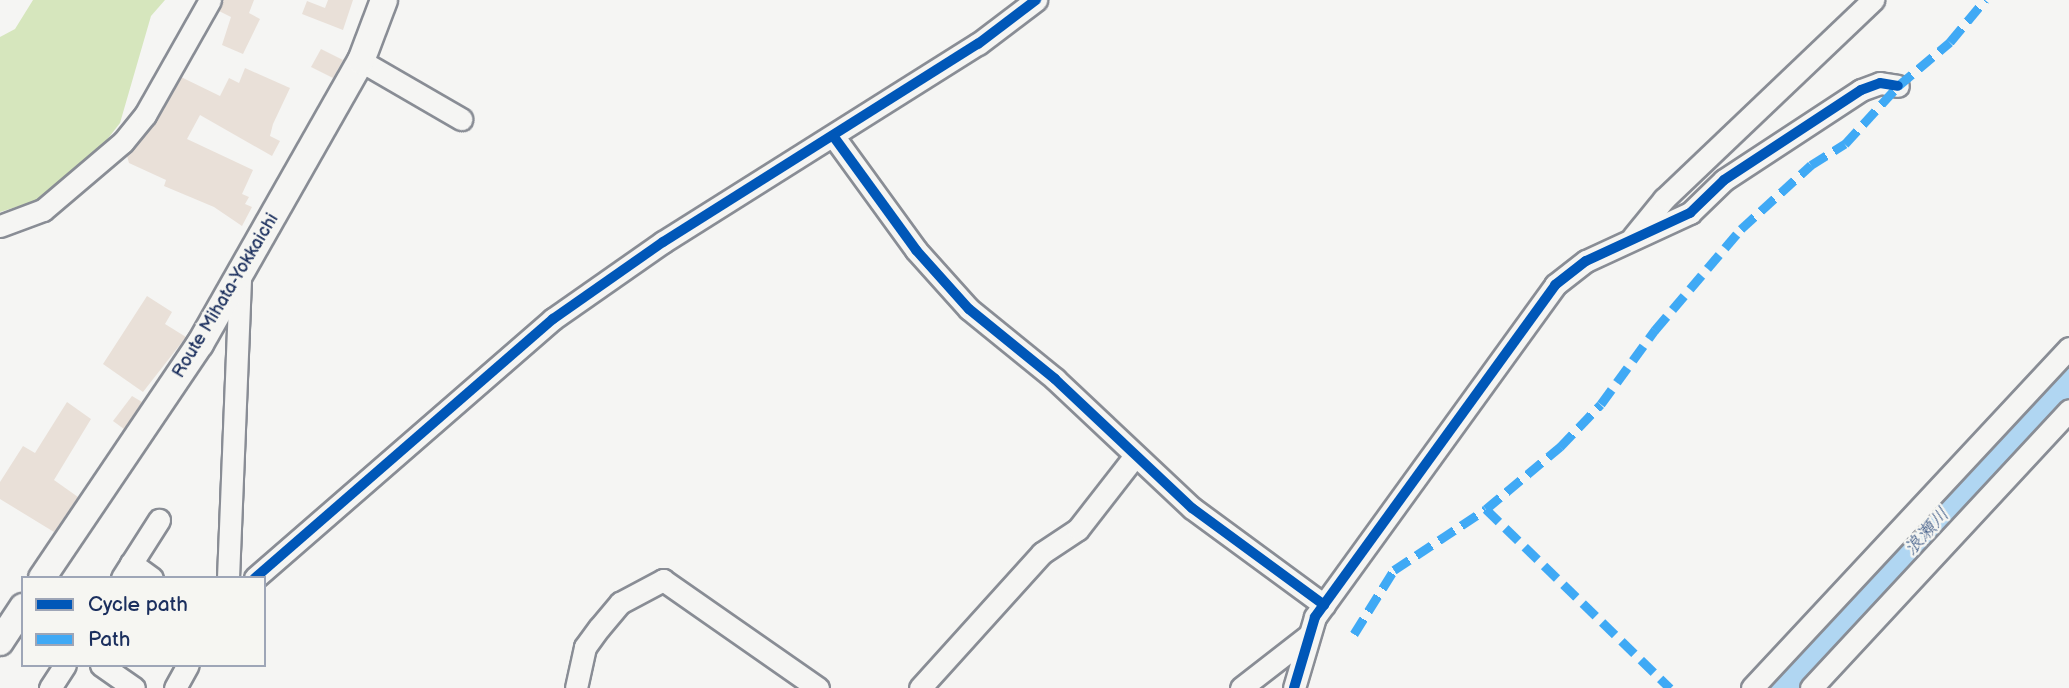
<!DOCTYPE html>
<html>
<head>
<meta charset="utf-8">
<style>
	body { margin:0 }
	#map { position:relative; width:2069px; height:688px; overflow:hidden; background:#f5f5f3; font-family:"Balsamiq Sans","Klee One",sans-serif }
	div>[style] { position:absolute }
	.green>* { inset:0; background:#d6e6bd }
	.river>* { height:32px; margin:-16px; padding:0 16px; transform-origin:16px; border-radius:16px; background:#b0d6f2 }
	.building>* { inset:0; background:#e9e0d8 }
	.roads { filter:drop-shadow(2px 0 #898d95) drop-shadow(-2px 0 #898d95) drop-shadow(0 2px #898d95) drop-shadow(0 -2px #898d95) }
	.minor>* { height:21px; margin:-10.5px; padding:0 10.5px; transform-origin:10.5px; border-radius:10.5px; background:#f5f5f3 }
	.major>* { height:26px; margin:-13px; padding:0 13px; transform-origin:13px; border-radius:13px; background:#f5f5f3 }
	.quiet>* { height:9px; margin-top:-4.5px; transform-origin:0; background:repeating-linear-gradient(90deg,#3fa9f5 0 18px,transparent 0 27px) }
	.cycleway>* { height:10px; margin:-5px; padding:0 5px; transform-origin:5px; border-radius:5px; background:#0057b8 }
	span { translate:-50% -50%; white-space:nowrap; text-align:center; line-height:1.15; -webkit-text-stroke:5px #f6f6f2; paint-order:stroke }
	.street-label { font-size:18px; color:#1b2f5e }
	.water-label { font-size:19px; color:#395683; font-style:italic }
	.legend { position:absolute; left:21px; top:576px; width:245px; height:91px; box-sizing:border-box; background:#f6f6f2; border:2px solid #9ea6b7; margin:0; padding:9px 12px; list-style:none; font-size:21px; color:#1b2f5e }
	.legend li { display:flex; align-items:center; gap:14px; height:35px }
	.legend b { width:35px; border:2px solid #9ea6b7 }
</style>
</head>
<body>
<div id="map">
	<div class="green">
		<i style="clip-path:polygon(33px 0,165px 0,151px 16px,120px 123px,67px 191px,0 212px,0 37px,15px 29px)"></i>
	</div>
	<div class="river">
		<i style="left:1785px;top:688px;width:421px;rotate:-47.6deg"></i>
	</div>
	<div class="building">
		<i style="clip-path:polygon(223px 0,254px 0,249px 13px,260px 19px,243px 54px,222px 45px,231px 17px,219px 11px)"></i>
		<i style="clip-path:polygon(328px 0,353px 0,343px 30px,302px 14px,307px 1px,325px 8px)"></i>
		<i style="clip-path:polygon(321px 49px,343px 60px,333px 78px,311px 67px)"></i>
		<i style="clip-path:polygon(245px 68px,290px 88px,273px 124px,270px 136px,280px 141px,272px 156px,200px 115px,187px 139px,253px 170px,242px 194px,249px 197px,245px 204px,252px 207px,242px 226px,214px 207px,164px 186px,166px 180px,129px 163px,127px 156px,155px 123px,181px 77px,220px 96px,229px 78px,239px 83px)"></i>
		<i style="clip-path:polygon(147px 296px,172px 312px,165px 324px,186px 337px,143px 392px,103px 364px)"></i>
		<i style="clip-path:polygon(132px 396px,142px 402px,124px 429px,113px 421px)"></i>
		<i style="clip-path:polygon(67px 402px,91px 419px,54px 480px,78px 497px,54px 532px,0 499px,0 482px,23px 446px,35px 453px)"></i>
	</div>
	<div class="roads">
		<div class="minor">
			<i style="left:361px;top:61px;width:116px;rotate:30.1deg"></i>
			<i style="left:834px;top:137px;width:140px;rotate:54deg"></i>
			<i style="left:916px;top:250px;width:79px;rotate:48.1deg"></i>
			<i style="left:969px;top:309px;width:111px;rotate:39.1deg"></i>
			<i style="left:1055px;top:379px;width:188px;rotate:43.3deg"></i>
			<i style="left:1192px;top:508px;width:164px;rotate:36.3deg"></i>
			<i style="left:0;top:226px;width:46px;rotate:-20.4deg"></i>
			<i style="left:43px;top:210px;width:105px;rotate:-40.4deg"></i>
			<i style="left:123px;top:142px;width:35px;rotate:-51deg"></i>
			<i style="left:145px;top:115px;width:132px;rotate:-60.5deg"></i>
			<i style="left:1633px;top:237px;width:49px;rotate:-50.8deg"></i>
			<i style="left:1664px;top:199px;width:289px;rotate:-43.6deg"></i>
			<i style="left:131px;top:563px;width:26px;rotate:36deg"></i>
			<i style="left:122px;top:578px;width:69px;rotate:-57.5deg"></i>
			<i style="left:228px;top:578px;width:303px;rotate:-87.7deg"></i>
			<i style="left:255px;top:578px;width:395px;rotate:-41deg"></i>
			<i style="left:553px;top:319px;width:134px;rotate:-35deg"></i>
			<i style="left:663px;top:242px;width:372px;rotate:-32.2deg"></i>
			<i style="left:978px;top:44px;width:73px;rotate:-37.2deg"></i>
			<i style="left:101px;top:665px;width:40px;rotate:34.9deg"></i>
			<i style="left:50px;top:688px;width:27px;rotate:-57deg"></i>
			<i style="left:175px;top:688px;width:26px;rotate:-61deg"></i>
			<i style="left:576px;top:688px;width:42px;rotate:-77.6deg"></i>
			<i style="left:585px;top:647px;width:24px;rotate:-54deg"></i>
			<i style="left:599px;top:628px;width:33px;rotate:-50deg"></i>
			<i style="left:620px;top:603px;width:49px;rotate:-28.1deg"></i>
			<i style="left:663px;top:580px;width:189px;rotate:34.9deg"></i>
			<i style="left:920px;top:688px;width:182px;rotate:-47.9deg"></i>
			<i style="left:1042px;top:553px;width:43px;rotate:-33.7deg"></i>
			<i style="left:1078px;top:529px;width:91px;rotate:-52.1deg"></i>
			<i style="left:1241px;top:688px;width:85px;rotate:-37.8deg"></i>
			<i style="left:1294px;top:688px;width:74px;rotate:-73.5deg"></i>
			<i style="left:1315px;top:617px;width:410px;rotate:-54.1deg"></i>
			<i style="left:1555px;top:285px;width:39px;rotate:-38deg"></i>
			<i style="left:1586px;top:261px;width:115px;rotate:-24.8deg"></i>
			<i style="left:1690px;top:213px;width:47px;rotate:-44.1deg"></i>
			<i style="left:1724px;top:180px;width:164px;rotate:-33.3deg"></i>
			<i style="left:1861px;top:90px;width:20px;rotate:-20deg"></i>
			<i style="left:1880px;top:83px;width:18px;rotate:9deg"></i>
			<i style="left:1752px;top:688px;width:465px;rotate:-47deg"></i>
			<i style="left:1811px;top:688px;width:379px;rotate:-47.1deg"></i>
		</div>
		<div class="major">
			<i style="left:42px;top:578px;width:282px;rotate:-56deg"></i>
			<i style="left:200px;top:344px;width:326px;rotate:-60.4deg"></i>
			<i style="left:361px;top:61px;width:65px;rotate:-69.3deg"></i>
			<i style="left:0;top:642px;width:42px;rotate:-56.7deg"></i>
		</div>
	</div>
	<div class="quiet">
		<i style="left:1486px;top:509px;width:257px;rotate:44.2deg"></i>
		<i style="left:1354px;top:634px;width:75px;rotate:-58deg"></i>
		<i style="left:1394px;top:570px;width:110px;rotate:-33.5deg"></i>
		<i style="left:1486px;top:509px;width:97px;rotate:-40deg"></i>
		<i style="left:1560px;top:447px;width:59px;rotate:-46.4deg"></i>
		<i style="left:1601px;top:404px;width:92px;rotate:-53.9deg"></i>
		<i style="left:1655px;top:330px;width:133px;rotate:-49.6deg"></i>
		<i style="left:1741px;top:229px;width:95px;rotate:-42.4deg"></i>
		<i style="left:1811px;top:165px;width:40px;rotate:-32deg"></i>
		<i style="left:1845px;top:144px;width:79px;rotate:-47.6deg"></i>
		<i style="left:1898px;top:86px;width:68px;rotate:-40.2deg"></i>
		<i style="left:1950px;top:42px;width:55px;rotate:-50.2deg"></i>
	</div>
	<div class="cycleway">
		<i style="left:834px;top:137px;width:140px;rotate:54deg"></i>
		<i style="left:916px;top:250px;width:79px;rotate:48.1deg"></i>
		<i style="left:969px;top:309px;width:111px;rotate:39.1deg"></i>
		<i style="left:1055px;top:379px;width:188px;rotate:43.3deg"></i>
		<i style="left:1192px;top:508px;width:164px;rotate:36.3deg"></i>
		<i style="left:255px;top:578px;width:395px;rotate:-41deg"></i>
		<i style="left:553px;top:319px;width:134px;rotate:-35deg"></i>
		<i style="left:663px;top:242px;width:372px;rotate:-32.2deg"></i>
		<i style="left:978px;top:44px;width:73px;rotate:-37.2deg"></i>
		<i style="left:1294px;top:688px;width:74px;rotate:-73.5deg"></i>
		<i style="left:1315px;top:617px;width:410px;rotate:-54.1deg"></i>
		<i style="left:1555px;top:285px;width:39px;rotate:-38deg"></i>
		<i style="left:1586px;top:261px;width:115px;rotate:-24.8deg"></i>
		<i style="left:1690px;top:213px;width:47px;rotate:-44.1deg"></i>
		<i style="left:1724px;top:180px;width:164px;rotate:-33.3deg"></i>
		<i style="left:1861px;top:90px;width:20px;rotate:-20deg"></i>
		<i style="left:1880px;top:83px;width:18px;rotate:9deg"></i>
	</div>
	<div class="street-label">
		<span style="left:226px;top:296px;rotate:-59deg">Route Mihata-Yokkaichi</span>
	</div>
	<div class="water-label">
		<span style="left:1927px;top:532px;rotate:-48deg">浪瀬川</span>
	</div>
	<ul class="legend">
	<li><b style="height:9px;background:#0057b8"></b>Cycle path</li>
	<li><b style="height:9px;background:#3fa9f5"></b>Path</li>
	</ul>
</div>
</body>
</html>
